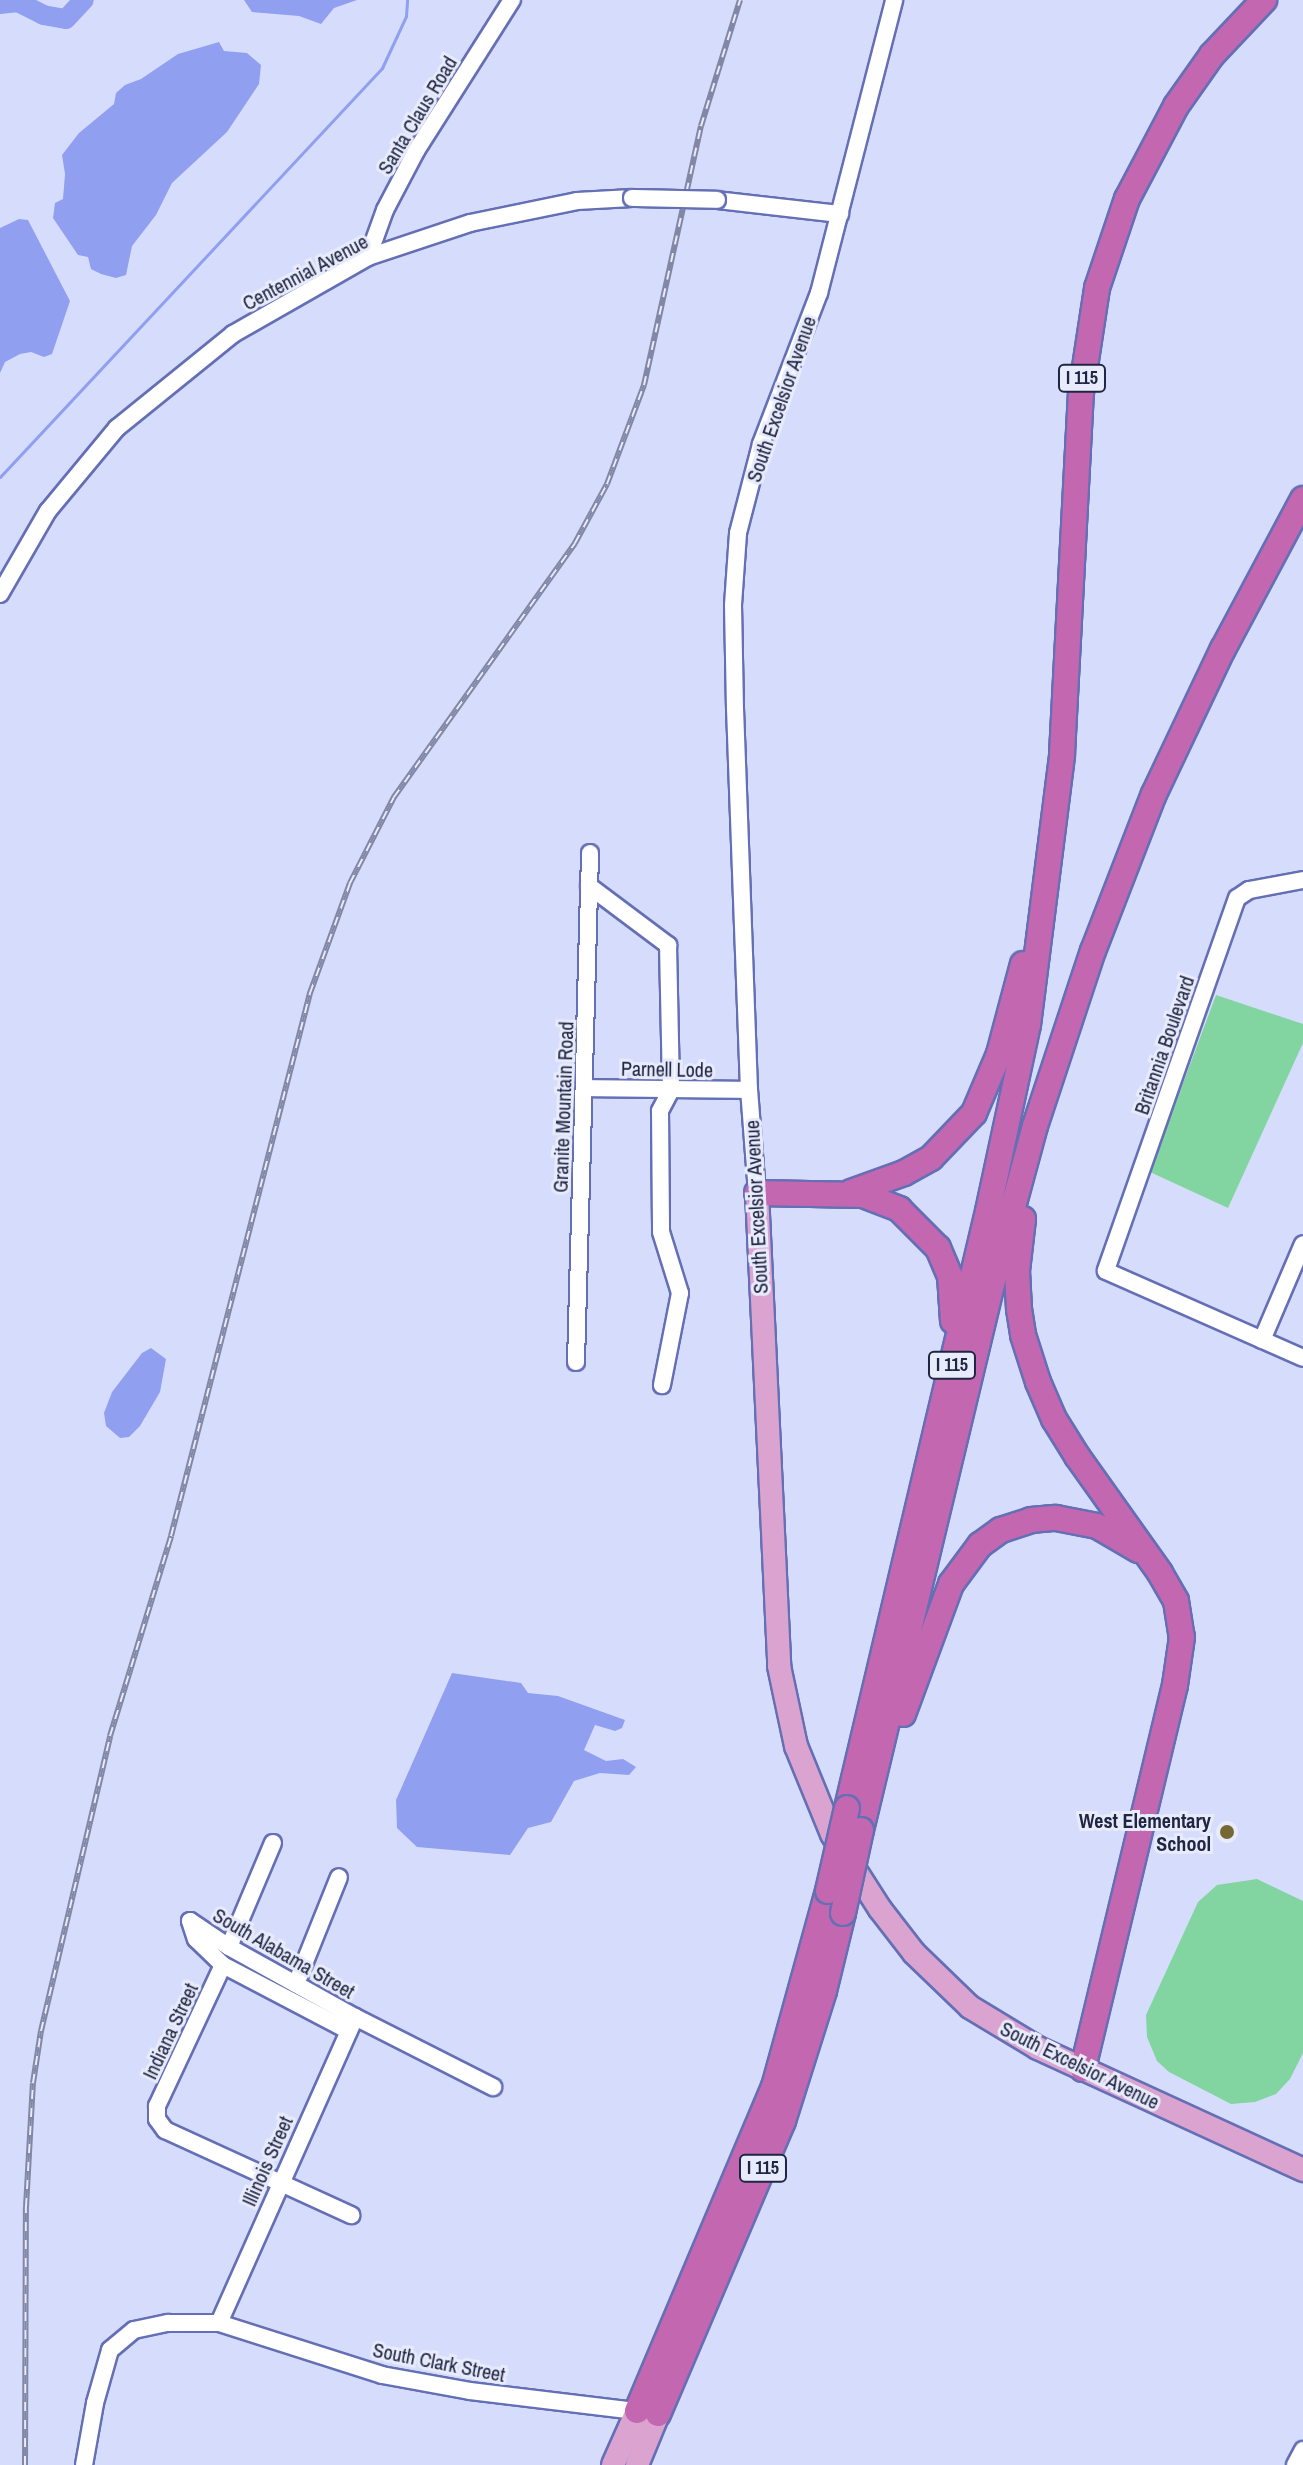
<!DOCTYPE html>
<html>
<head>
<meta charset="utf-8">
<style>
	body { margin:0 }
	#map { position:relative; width:1303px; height:2465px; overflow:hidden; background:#d6ddfc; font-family:"Archivo Narrow",sans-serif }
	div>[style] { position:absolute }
	.green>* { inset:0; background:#82d5a1 }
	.water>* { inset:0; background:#909fef }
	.stream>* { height:3px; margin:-1.5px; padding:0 1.5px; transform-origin:1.5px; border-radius:1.5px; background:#909fef }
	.river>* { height:20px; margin:-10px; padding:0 10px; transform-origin:10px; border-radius:10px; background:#909fef }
	.roads { filter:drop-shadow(2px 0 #646fb5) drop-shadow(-2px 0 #646fb5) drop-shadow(0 2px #646fb5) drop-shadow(0 -2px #646fb5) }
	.minor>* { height:16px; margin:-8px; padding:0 8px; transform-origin:8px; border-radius:8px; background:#fff }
	.major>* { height:22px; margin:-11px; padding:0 11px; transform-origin:11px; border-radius:11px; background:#dba4d0 }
	.highway>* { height:24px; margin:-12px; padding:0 12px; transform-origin:12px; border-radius:12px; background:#c368b0 }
	.rail>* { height:6px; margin-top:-3px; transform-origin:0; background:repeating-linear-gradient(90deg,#e8ebfb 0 9px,#8187a5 0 18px); box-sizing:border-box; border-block:2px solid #8187a5 }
	.bridges { filter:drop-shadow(2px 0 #646fb5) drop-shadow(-2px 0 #646fb5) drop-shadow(0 2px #646fb5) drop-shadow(0 -2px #646fb5) }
	.minor-bridge>* { height:16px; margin:-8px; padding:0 8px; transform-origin:8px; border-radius:8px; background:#fff }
	.highway-bridge>* { height:24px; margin:-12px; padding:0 12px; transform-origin:12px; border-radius:12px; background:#c368b0 }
	.dots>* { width:22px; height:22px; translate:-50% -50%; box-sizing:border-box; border:4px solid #e8ebfb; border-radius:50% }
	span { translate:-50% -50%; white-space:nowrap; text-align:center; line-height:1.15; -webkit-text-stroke:6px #e8ebfb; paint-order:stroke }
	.shield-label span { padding:2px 6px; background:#e8ebfb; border:2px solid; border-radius:6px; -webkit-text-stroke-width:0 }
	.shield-label { font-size:18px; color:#202542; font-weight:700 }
	.street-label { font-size:20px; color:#202542 }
	.poi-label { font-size:20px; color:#202542; font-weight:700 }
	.right { translate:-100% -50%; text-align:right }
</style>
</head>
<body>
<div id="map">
	<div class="green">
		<i style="clip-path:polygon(1216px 995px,1303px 1024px,1303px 1043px,1228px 1208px,1150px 1172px)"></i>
		<i style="clip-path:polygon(1257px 1879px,1303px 1901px,1303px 2053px,1290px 2079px,1276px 2094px,1255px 2102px,1231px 2104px,1169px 2072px,1157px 2061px,1147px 2037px,1146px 2015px,1198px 1902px,1217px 1885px)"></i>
	</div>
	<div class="water">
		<i style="clip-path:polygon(244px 0,357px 0,334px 8px,321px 24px,299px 16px,252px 12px)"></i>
		<i style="clip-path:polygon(219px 42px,224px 51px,247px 53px,261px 65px,259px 84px,227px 132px,172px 183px,156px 215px,132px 246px,126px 275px,116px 278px,101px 274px,91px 269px,88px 257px,78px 255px,53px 218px,55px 203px,63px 199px,65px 174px,62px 155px,79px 133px,114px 104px,116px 93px,125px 85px,141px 79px,178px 54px)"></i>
		<i style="clip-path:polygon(19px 219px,28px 220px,70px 301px,52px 354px,44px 357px,31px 352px,20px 354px,5px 362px,0 373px,0 228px)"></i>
		<i style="clip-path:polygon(151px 1348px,166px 1359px,160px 1392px,140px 1426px,129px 1437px,120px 1438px,106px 1426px,104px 1413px,112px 1392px,142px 1353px)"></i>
		<i style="clip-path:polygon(452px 1673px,521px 1683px,528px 1693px,558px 1696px,625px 1720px,622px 1728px,615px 1731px,595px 1725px,584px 1750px,606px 1761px,623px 1759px,636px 1767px,629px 1775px,600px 1773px,574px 1781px,551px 1822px,528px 1828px,510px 1855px,417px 1847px,397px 1828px,396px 1800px)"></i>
	</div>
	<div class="stream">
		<i style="left:0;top:477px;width:560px;rotate:-46.95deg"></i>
		<i style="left:382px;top:68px;width:57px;rotate:-65.2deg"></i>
		<i style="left:406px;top:16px;width:16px;rotate:-86deg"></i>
	</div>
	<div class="river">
		<i style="left:0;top:4px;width:18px;rotate:-6deg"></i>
		<i style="left:18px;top:2px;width:28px;rotate:27deg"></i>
		<i style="left:43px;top:15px;width:23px;rotate:10deg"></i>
		<i style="left:66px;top:19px;width:26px;rotate:-47deg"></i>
	</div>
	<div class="roads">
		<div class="minor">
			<i style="left:717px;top:200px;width:124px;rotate:6.5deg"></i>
			<i style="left:368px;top:257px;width:50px;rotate:-70.1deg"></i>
			<i style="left:385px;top:210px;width:67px;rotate:-62.3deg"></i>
			<i style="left:416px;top:151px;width:179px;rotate:-57.6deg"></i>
			<i style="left:0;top:594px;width:96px;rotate:-60deg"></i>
			<i style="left:48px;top:511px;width:108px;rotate:-50.3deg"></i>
			<i style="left:117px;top:428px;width:149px;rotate:-39deg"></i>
			<i style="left:233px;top:334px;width:155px;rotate:-29.7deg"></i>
			<i style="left:368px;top:257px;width:108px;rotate:-18.4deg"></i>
			<i style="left:470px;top:223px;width:109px;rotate:-11.6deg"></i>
			<i style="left:577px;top:201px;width:55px;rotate:-3.1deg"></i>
			<i style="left:1303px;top:880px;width:55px;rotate:169.5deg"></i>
			<i style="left:1249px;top:890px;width:14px;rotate:146deg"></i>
			<i style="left:1237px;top:898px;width:395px;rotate:109.4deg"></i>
			<i style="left:1106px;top:1271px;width:215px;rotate:23.8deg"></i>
			<i style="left:589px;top:886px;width:99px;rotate:36.8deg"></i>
			<i style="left:668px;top:945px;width:145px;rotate:88.8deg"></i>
			<i style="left:671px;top:1090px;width:24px;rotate:118deg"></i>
			<i style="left:660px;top:1111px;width:121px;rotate:89.5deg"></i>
			<i style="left:661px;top:1232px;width:64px;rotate:72.7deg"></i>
			<i style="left:680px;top:1293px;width:94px;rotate:101.1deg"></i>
			<i style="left:584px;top:1088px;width:165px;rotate:0.7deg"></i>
			<i style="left:757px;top:1193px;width:103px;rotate:-94.4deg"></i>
			<i style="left:749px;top:1090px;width:381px;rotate:-92.1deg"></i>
			<i style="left:735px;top:709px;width:104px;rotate:-91.1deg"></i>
			<i style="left:733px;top:605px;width:72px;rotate:-86deg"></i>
			<i style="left:738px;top:533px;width:92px;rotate:-75.5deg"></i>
			<i style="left:761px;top:444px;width:162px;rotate:-69deg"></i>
			<i style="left:819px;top:293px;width:302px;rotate:-75.6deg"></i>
			<i style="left:1262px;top:1340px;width:104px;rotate:-66.9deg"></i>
			<i style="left:576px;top:1362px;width:509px;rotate:-88.42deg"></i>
			<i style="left:190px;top:1921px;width:47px;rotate:33.7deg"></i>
			<i style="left:229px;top:1947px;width:144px;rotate:29.1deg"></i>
			<i style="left:355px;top:2017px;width:155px;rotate:26.9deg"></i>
			<i style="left:190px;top:1921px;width:19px;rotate:72deg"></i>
			<i style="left:196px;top:1939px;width:37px;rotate:44deg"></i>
			<i style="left:223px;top:1965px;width:142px;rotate:27.6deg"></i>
			<i style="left:229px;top:1947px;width:113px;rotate:-67.1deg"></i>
			<i style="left:223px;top:1965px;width:156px;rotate:115.1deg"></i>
			<i style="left:157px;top:2106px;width:13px;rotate:90deg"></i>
			<i style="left:157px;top:2119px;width:14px;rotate:54deg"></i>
			<i style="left:165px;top:2130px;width:205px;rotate:24.6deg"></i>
			<i style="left:296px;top:1984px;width:115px;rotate:-68.1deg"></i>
			<i style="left:219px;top:2323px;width:335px;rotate:-66deg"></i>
			<i style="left:84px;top:2465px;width:63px;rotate:-79.9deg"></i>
			<i style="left:95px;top:2403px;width:55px;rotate:-74.2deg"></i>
			<i style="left:110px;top:2350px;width:31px;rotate:-40deg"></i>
			<i style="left:134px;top:2330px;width:35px;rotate:-12deg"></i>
			<i style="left:168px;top:2323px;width:51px"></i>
			<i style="left:219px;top:2323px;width:171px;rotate:17.7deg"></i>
			<i style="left:382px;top:2375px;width:89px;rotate:10.3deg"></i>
			<i style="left:470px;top:2391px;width:175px;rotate:6.9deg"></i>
			<i style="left:1295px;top:2465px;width:17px;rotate:-62deg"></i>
		</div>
		<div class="major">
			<i style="left:757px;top:1193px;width:474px;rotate:87.3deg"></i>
			<i style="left:779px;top:1666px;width:82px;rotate:78deg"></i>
			<i style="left:796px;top:1746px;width:95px;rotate:67.8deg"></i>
			<i style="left:832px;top:1834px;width:89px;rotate:57.4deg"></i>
			<i style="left:880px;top:1909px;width:56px;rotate:52.3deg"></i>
			<i style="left:914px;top:1953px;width:78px;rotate:44deg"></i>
			<i style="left:970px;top:2007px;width:79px;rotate:31.1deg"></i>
			<i style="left:1038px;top:2048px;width:292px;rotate:24.7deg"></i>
			<i style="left:613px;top:2465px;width:59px;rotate:-66deg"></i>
			<i style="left:637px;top:2465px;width:55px;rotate:-67.6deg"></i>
		</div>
		<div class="highway">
			<i style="left:851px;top:1192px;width:56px;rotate:-19.7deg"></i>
			<i style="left:904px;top:1173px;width:31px;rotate:-29deg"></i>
			<i style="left:931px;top:1158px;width:62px;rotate:-46.3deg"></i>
			<i style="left:974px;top:1113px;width:64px;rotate:-67deg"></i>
			<i style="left:999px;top:1054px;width:93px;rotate:-75.1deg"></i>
			<i style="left:757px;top:1193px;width:106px;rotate:1.1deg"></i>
			<i style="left:863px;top:1195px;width:39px;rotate:21deg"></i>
			<i style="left:899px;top:1209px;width:55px;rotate:45deg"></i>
			<i style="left:938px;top:1248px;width:30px;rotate:67deg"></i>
			<i style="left:950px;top:1276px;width:45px;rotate:86.2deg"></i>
			<i style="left:1023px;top:1219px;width:52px;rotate:96.6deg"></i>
			<i style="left:1017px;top:1271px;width:38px;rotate:87deg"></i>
			<i style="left:1019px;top:1309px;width:26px;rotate:81deg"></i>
			<i style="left:1023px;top:1335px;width:49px;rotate:72.3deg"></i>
			<i style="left:1038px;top:1382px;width:40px;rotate:66.6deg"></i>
			<i style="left:1054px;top:1419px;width:44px;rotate:58.1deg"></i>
			<i style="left:1077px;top:1456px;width:143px;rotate:54.6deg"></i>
			<i style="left:1160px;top:1573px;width:32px;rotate:60deg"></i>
			<i style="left:1176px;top:1601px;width:36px;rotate:81deg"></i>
			<i style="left:1182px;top:1637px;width:49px;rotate:98.3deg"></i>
			<i style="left:1175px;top:1685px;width:395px;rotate:103.5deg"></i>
			<i style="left:903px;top:1714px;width:139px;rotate:-69.7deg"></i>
			<i style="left:951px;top:1584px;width:49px;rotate:-53.4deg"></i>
			<i style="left:980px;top:1545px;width:26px;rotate:-36deg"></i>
			<i style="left:1001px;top:1530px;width:32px;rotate:-18deg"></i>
			<i style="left:1031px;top:1520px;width:25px;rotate:-5deg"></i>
			<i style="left:1056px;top:1518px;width:42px;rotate:11deg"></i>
			<i style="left:1097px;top:1526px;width:48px;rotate:30.3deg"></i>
			<i style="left:847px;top:1808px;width:613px;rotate:-76.71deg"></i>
			<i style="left:988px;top:1211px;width:190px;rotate:-77.9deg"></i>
			<i style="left:1028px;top:1025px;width:273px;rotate:-82.8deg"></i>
			<i style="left:1062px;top:754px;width:361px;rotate:-87deg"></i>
			<i style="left:1081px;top:393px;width:106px;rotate:-81.3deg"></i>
			<i style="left:1097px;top:288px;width:94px;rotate:-71.4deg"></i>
			<i style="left:1127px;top:199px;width:105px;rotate:-62.2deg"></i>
			<i style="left:1176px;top:106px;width:62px;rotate:-54.8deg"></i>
			<i style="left:1212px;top:55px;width:76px;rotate:-46.6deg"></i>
			<i style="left:861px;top:1830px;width:557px;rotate:-76.51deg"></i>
			<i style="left:991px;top:1288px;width:168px;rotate:-74.8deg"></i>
			<i style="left:1035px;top:1126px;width:184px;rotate:-71.7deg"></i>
			<i style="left:1093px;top:951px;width:168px;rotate:-68.8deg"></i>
			<i style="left:1154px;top:794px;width:161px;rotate:-64.6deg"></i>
			<i style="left:1223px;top:649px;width:170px;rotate:-61.9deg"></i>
			<i style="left:637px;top:2411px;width:352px;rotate:-67.1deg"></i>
			<i style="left:774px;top:2087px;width:203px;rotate:-74.6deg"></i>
			<i style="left:658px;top:2414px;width:319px;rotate:-66.9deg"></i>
			<i style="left:783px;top:2121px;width:136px;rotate:-72.5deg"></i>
			<i style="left:824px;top:1991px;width:80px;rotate:-76.3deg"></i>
		</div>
	</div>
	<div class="rail">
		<i style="left:25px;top:2465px;width:258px;rotate:-89.8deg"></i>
		<i style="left:26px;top:2207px;width:124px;rotate:-86.8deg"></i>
		<i style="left:33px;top:2083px;width:53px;rotate:-81.3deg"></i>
		<i style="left:41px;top:2031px;width:303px;rotate:-76.8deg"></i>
		<i style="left:110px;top:1736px;width:209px;rotate:-73deg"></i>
		<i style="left:171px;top:1536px;width:561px;rotate:-75.64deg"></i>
		<i style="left:310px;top:993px;width:117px;rotate:-70deg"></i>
		<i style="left:350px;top:883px;width:97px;rotate:-62.9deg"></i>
		<i style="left:394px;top:797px;width:312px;rotate:-54.5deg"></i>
		<i style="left:575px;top:543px;width:67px;rotate:-61.5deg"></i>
		<i style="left:607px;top:484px;width:106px;rotate:-69.5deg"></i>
		<i style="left:644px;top:385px;width:265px;rotate:-77.6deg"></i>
		<i style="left:701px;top:126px;width:132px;rotate:-72.8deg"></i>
	</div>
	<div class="bridges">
		<div class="minor-bridge">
			<i style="left:632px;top:198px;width:85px;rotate:1.3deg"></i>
		</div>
		<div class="highway-bridge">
			<i style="left:828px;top:1891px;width:85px;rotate:-77.1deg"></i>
			<i style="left:843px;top:1913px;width:85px;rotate:-77.8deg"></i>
		</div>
	</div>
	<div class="dots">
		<i style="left:1227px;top:1832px;background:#756835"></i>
	</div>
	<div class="shield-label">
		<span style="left:1082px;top:378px">I 115</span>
		<span style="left:952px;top:1365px">I 115</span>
		<span style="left:763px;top:2168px">I 115</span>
	</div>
	<div class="street-label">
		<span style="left:417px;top:115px;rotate:-59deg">Santa Claus Road</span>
		<span style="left:305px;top:272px;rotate:-28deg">Centennial Avenue</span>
		<span style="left:781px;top:399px;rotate:-71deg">South Excelsior Avenue</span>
		<span style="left:1164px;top:1045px;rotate:-71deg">Britannia Boulevard</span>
		<span style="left:667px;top:1069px;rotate:1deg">Parnell Lode</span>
		<span style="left:563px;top:1107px;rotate:-88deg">Granite Mountain Road</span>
		<span style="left:756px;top:1207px;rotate:-93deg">South Excelsior Avenue</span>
		<span style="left:284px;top:1953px;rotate:30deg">South Alabama Street</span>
		<span style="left:170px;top:2031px;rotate:-65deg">Indiana Street</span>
		<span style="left:1080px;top:2065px;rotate:26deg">South Excelsior Avenue</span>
		<span style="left:267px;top:2161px;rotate:-66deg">Illinois Street</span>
		<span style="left:439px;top:2362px;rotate:11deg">South Clark Street</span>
	</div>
	<div class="poi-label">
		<span class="right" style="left:1211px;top:1832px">West Elementary<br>School</span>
	</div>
</div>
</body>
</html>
